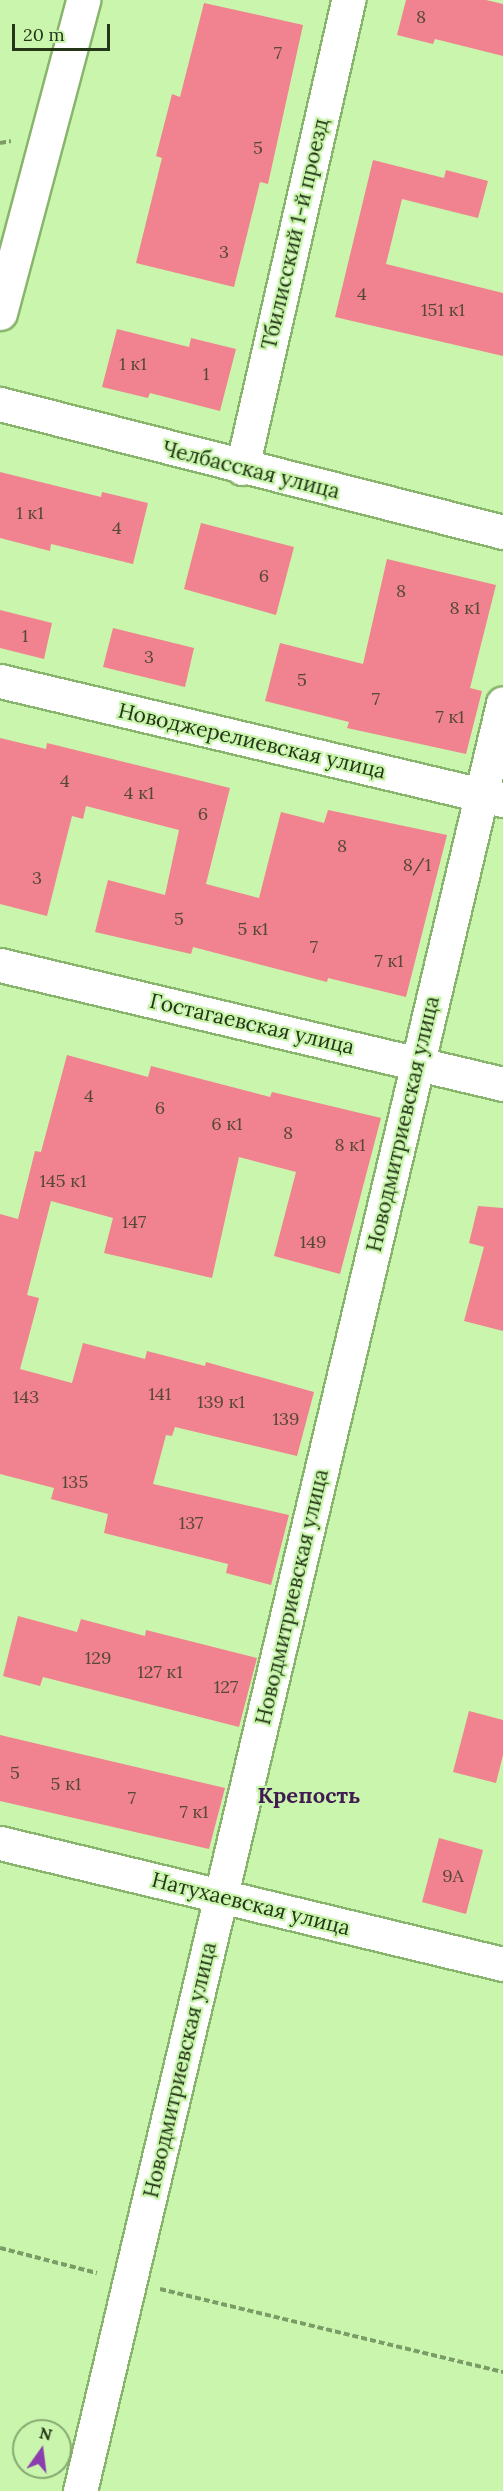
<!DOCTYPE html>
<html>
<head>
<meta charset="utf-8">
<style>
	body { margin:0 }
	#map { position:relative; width:503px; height:2491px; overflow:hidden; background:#c9f6ac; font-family:Lora,serif }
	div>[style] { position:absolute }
	.building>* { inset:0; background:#f1828f }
	.path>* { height:4px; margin-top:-2px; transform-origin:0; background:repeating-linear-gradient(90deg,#7c9c67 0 6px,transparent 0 9px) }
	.roads { filter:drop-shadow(2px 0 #89b46d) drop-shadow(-2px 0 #89b46d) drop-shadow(0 2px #89b46d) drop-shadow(0 -2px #89b46d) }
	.street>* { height:33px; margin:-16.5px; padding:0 16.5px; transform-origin:16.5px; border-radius:16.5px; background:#fff }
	span { translate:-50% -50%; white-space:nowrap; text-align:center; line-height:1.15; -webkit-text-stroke:4.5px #c9f6ac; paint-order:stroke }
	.number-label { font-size:18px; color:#574836 }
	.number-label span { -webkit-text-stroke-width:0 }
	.street-label { font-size:21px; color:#243518 }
	.neighbourhood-label { font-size:22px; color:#411c52; font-weight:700 }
	.north { position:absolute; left:12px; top:2419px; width:60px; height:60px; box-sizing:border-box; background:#c9f6ac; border:2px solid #87a971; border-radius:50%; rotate:14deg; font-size:16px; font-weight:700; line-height:24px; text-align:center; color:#243518 }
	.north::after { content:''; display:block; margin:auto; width:21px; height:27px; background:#8c3eaf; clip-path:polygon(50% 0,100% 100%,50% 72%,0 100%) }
	.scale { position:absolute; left:12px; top:24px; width:98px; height:27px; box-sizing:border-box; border:3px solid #243518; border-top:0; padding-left:8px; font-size:18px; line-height:21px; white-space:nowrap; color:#243518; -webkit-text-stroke:4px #c9f6ac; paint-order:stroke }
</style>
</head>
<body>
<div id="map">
	<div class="building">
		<i style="clip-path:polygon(406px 0,486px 0,503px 4px,503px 56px,435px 39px,433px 44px,397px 35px)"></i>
		<i style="clip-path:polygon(204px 3px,303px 25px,268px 184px,260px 182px,234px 287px,136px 263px,162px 158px,156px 156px,172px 94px,180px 97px)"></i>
		<i style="clip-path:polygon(373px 160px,444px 178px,446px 170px,488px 181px,478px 218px,402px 199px,386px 264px,503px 293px,503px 356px,335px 317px)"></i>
		<i style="clip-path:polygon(117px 329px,189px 347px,191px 338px,236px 349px,220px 411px,150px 393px,148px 398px,102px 387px)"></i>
		<i style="clip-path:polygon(0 472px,101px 497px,102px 492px,148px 503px,133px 564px,51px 544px,50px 551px,0 538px)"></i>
		<i style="clip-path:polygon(201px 523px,294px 547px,276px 615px,184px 589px)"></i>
		<i style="clip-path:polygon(387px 559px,496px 585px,470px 688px,482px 691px,466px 754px,347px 728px,349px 722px,265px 701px,280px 643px,363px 664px)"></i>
		<i style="clip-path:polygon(0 610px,52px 623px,44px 659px,0 648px)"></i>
		<i style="clip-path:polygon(113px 628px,194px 648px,185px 687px,103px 667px)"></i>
		<i style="clip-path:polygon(0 738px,46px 749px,47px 743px,230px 788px,206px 884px,259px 898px,281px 812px,324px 823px,328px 810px,447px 835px,406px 997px,328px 978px,327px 982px,193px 947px,191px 954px,95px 932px,108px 880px,165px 895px,179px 830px,86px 806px,83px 819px,72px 816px,47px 916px,0 904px)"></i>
		<i style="clip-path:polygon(67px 1055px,148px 1077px,151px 1066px,270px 1097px,272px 1092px,381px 1118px,340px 1274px,274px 1256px,296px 1172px,239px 1157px,212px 1278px,104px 1253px,113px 1218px,51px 1201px,27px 1295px,39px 1298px,20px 1369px,72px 1383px,83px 1343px,145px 1359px,147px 1351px,205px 1366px,206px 1362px,314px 1392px,297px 1456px,175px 1427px,172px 1436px,166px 1435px,153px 1484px,289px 1515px,271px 1585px,226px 1573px,228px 1564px,104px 1533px,108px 1514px,51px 1499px,54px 1488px,0 1474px,0 1214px,18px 1219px,35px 1151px,41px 1152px)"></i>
		<i style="clip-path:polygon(478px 1206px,503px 1208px,503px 1331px,464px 1321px,484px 1247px,469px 1243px)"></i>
		<i style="clip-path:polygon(18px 1616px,77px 1632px,81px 1619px,145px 1636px,146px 1630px,257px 1658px,239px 1727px,43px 1677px,40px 1686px,3px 1676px)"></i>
		<i style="clip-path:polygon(469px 1711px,503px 1720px,503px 1755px,496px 1783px,453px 1772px)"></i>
		<i style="clip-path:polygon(0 1735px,225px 1788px,209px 1849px,0 1801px)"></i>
		<i style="clip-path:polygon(439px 1838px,483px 1850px,466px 1914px,422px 1902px)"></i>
	</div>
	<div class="path">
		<i style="left:0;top:143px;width:11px;rotate:-10deg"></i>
		<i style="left:0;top:2248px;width:100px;rotate:14.5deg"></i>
		<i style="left:160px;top:2289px;width:353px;rotate:13.6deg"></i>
	</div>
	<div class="roads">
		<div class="street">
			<i style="left:0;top:313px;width:324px;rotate:-75.1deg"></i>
			<i style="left:0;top:404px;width:519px;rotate:14.28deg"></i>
			<i style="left:242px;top:468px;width:480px;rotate:-77.2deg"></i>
			<i style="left:0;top:681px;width:517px;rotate:13.31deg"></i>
			<i style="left:0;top:965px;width:517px;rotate:13.31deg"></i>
			<i style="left:0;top:1843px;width:517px;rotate:13.53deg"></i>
			<i style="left:80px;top:2491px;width:1837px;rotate:-76.69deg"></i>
		</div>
	</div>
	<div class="number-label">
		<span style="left:421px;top:17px">8</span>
		<span style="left:278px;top:53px">7</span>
		<span style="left:258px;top:148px">5</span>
		<span style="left:224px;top:252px">3</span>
		<span style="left:362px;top:294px">4</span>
		<span style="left:443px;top:310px">151 к1</span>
		<span style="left:133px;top:364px">1 к1</span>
		<span style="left:206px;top:374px">1</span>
		<span style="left:30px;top:513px">1 к1</span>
		<span style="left:117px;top:528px">4</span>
		<span style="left:264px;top:576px">6</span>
		<span style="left:401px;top:591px">8</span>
		<span style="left:465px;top:608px">8 к1</span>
		<span style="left:25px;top:636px">1</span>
		<span style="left:149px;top:657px">3</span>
		<span style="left:302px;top:680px">5</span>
		<span style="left:376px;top:699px">7</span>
		<span style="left:450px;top:717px">7 к1</span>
		<span style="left:65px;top:781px">4</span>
		<span style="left:139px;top:793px">4 к1</span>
		<span style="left:203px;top:814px">6</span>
		<span style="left:342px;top:846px">8</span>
		<span style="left:417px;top:865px">8/1</span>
		<span style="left:37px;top:878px">3</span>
		<span style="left:179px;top:919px">5</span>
		<span style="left:253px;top:929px">5 к1</span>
		<span style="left:314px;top:947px">7</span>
		<span style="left:389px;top:961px">7 к1</span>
		<span style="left:89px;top:1096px">4</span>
		<span style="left:160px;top:1108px">6</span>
		<span style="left:227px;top:1124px">6 к1</span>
		<span style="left:288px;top:1133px">8</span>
		<span style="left:350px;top:1145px">8 к1</span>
		<span style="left:63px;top:1181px">145 к1</span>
		<span style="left:134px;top:1222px">147</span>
		<span style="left:313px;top:1242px">149</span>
		<span style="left:160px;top:1394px">141</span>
		<span style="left:26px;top:1397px">143</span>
		<span style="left:221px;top:1402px">139 к1</span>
		<span style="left:286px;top:1419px">139</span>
		<span style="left:75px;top:1482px">135</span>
		<span style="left:191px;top:1523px">137</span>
		<span style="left:98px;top:1658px">129</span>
		<span style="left:160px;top:1672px">127 к1</span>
		<span style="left:226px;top:1687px">127</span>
		<span style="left:15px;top:1773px">5</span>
		<span style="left:66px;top:1784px">5 к1</span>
		<span style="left:132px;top:1798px">7</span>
		<span style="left:194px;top:1812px">7 к1</span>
		<span style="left:453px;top:1876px">9А</span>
	</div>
	<div class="street-label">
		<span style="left:295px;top:234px;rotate:-77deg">Тбилисский 1-й проезд</span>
		<span style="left:251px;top:470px;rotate:14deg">Челбасская улица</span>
		<span style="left:252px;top:741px;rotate:13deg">Новоджерелиевская улица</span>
		<span style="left:252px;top:1024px;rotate:13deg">Гостагаевская улица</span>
		<span style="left:403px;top:1124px;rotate:-77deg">Новодмитриевская улица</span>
		<span style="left:292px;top:1597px;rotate:-77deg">Новодмитриевская улица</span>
		<span style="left:251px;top:1904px;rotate:14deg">Натухаевская улица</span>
		<span style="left:180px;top:2070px;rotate:-77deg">Новодмитриевская улица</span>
	</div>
	<div class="neighbourhood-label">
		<span style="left:309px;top:1796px">Крепость</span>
	</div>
	<div class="north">N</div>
	<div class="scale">20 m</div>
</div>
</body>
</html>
